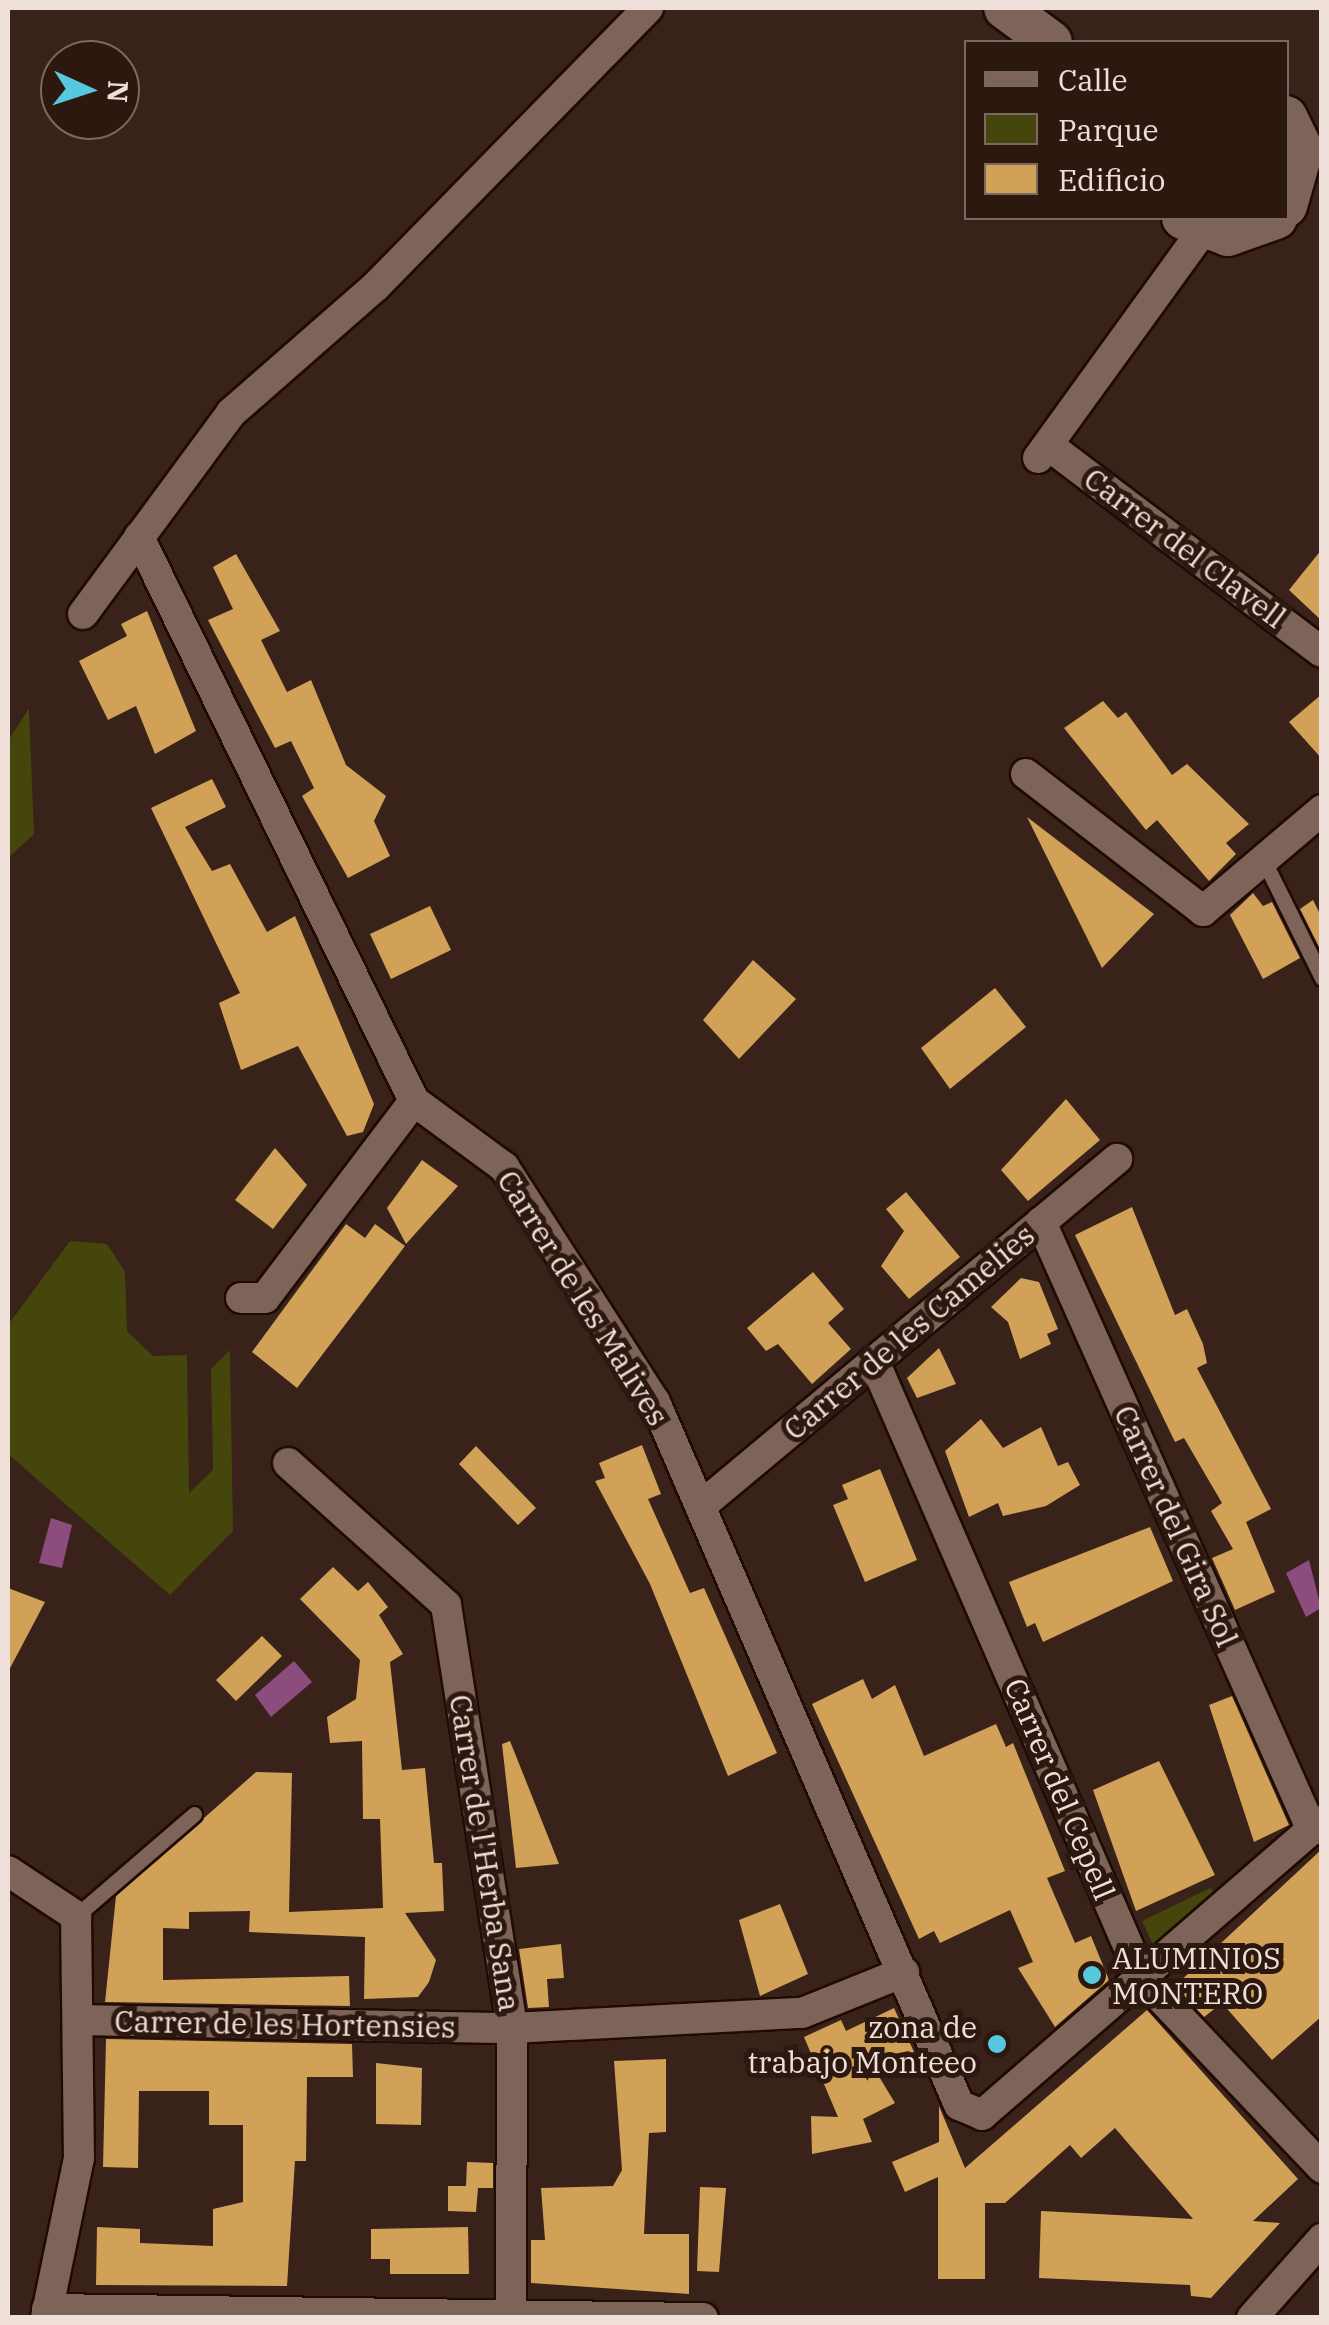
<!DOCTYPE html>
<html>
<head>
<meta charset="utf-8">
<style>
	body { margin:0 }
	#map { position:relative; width:1329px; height:2325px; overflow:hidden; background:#382219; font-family:"IBM Plex Serif",serif }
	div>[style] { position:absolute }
	.green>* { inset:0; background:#44460b }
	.water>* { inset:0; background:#8c4d7e }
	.building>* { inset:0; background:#d0a157 }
	.roads { filter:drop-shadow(2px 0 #1e0b04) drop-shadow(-2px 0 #1e0b04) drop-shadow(0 2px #1e0b04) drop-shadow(0 -2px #1e0b04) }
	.lane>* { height:15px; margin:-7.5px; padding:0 7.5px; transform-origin:7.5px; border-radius:7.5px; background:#7d6358 }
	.street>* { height:30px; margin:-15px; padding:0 15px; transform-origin:15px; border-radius:15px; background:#7d6358 }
	.secondary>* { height:42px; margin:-21px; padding:0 21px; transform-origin:21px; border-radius:21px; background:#7d6358 }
	.dots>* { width:28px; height:28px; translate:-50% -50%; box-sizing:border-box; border:5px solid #2d180f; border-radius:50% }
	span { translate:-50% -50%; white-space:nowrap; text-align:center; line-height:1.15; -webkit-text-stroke:10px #2d180f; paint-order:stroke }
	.street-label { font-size:30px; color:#efdfd9 }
	.poi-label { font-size:30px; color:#efdfd9 }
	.left { translate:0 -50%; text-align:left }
	.right { translate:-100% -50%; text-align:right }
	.frame { position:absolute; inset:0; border:10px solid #efdfd9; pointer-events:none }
	.legend { position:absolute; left:964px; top:40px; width:325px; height:180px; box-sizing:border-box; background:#2d180f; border:2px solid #7b6860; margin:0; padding:12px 18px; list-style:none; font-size:30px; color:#efdfd9 }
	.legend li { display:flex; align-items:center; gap:20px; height:50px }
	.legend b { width:50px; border:2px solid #7b6860 }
	.north { position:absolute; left:40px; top:40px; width:100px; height:100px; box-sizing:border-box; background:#2d180f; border:2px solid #7b6860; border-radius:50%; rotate:93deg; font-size:28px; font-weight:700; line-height:40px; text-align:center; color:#efdfd9 }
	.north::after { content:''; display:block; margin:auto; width:35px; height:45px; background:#56c9e1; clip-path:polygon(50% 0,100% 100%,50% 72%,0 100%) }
</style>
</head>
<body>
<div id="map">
	<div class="green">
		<i style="clip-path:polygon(29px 708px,34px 834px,8px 858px,8px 741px)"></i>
		<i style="clip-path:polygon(70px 1241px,107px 1244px,125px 1272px,127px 1331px,153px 1356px,187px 1355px,189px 1493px,213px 1470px,211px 1369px,230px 1350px,233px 1531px,170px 1595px,8px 1454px,8px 1325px)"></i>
		<i style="clip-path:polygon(1210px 1888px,1224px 1898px,1157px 1953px,1142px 1921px)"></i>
	</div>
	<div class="water">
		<i style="clip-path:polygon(51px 1518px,72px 1525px,62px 1568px,39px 1563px)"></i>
		<i style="clip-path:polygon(1309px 1560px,1321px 1608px,1306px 1617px,1286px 1573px)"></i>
		<i style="clip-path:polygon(294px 1661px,312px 1682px,271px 1717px,255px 1695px)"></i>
	</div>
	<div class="building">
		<i style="clip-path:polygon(1322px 549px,1322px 621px,1289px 590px)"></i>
		<i style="clip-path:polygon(236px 554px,280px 631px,261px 640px,287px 692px,311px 680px,346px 765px,386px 796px,374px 821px,390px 856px,348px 878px,302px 796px,314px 788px,291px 741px,275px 748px,208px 620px,233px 609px,213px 567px)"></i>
		<i style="clip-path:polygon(147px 611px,196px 731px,155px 754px,136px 706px,108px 720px,79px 661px,127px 636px,121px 624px)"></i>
		<i style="clip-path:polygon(1322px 694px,1322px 759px,1289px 722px)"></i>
		<i style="clip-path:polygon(1103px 701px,1118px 718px,1126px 712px,1172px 775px,1187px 764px,1249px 824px,1226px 843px,1236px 854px,1209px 881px,1157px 820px,1146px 830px,1064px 728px)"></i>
		<i style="clip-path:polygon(212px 779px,226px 807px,185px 827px,212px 871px,230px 864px,267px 932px,295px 916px,374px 1104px,363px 1132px,347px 1136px,298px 1046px,241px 1070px,219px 1003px,240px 993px,151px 808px)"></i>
		<i style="clip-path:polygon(1027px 817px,1154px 914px,1102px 968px)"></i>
		<i style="clip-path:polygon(1253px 893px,1263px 906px,1272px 902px,1300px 958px,1263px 979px,1230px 915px)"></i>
		<i style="clip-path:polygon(1313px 900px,1322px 918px,1319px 947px,1300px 909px)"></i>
		<i style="clip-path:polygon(430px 906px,451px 950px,391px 979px,370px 934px)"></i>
		<i style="clip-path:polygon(753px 960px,796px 999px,739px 1059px,703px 1020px)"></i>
		<i style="clip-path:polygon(995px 988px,1026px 1027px,950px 1089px,921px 1048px)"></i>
		<i style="clip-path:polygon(1066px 1099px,1100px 1140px,1028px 1201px,1001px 1170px)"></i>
		<i style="clip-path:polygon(275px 1148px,307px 1185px,273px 1229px,235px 1200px)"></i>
		<i style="clip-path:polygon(422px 1160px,458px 1186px,406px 1244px,387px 1208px)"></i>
		<i style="clip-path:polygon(906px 1192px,960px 1257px,909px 1299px,881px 1266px,904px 1231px,886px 1209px)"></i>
		<i style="clip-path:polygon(1132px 1207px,1175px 1315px,1187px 1309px,1203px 1344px,1207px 1363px,1197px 1368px,1271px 1509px,1246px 1522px,1275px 1592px,1235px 1610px,1212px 1558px,1233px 1549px,1211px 1511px,1222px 1503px,1184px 1438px,1175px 1442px,1075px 1235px)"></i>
		<i style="clip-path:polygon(346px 1224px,365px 1238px,375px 1224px,405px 1246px,297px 1388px,252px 1352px)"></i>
		<i style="clip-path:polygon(813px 1272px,844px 1309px,828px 1323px,851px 1349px,812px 1384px,778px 1344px,766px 1351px,747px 1328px)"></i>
		<i style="clip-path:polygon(1021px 1278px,1039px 1282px,1058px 1329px,1047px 1334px,1051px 1344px,1020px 1359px,1008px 1322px,991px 1307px)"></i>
		<i style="clip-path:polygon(939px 1348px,956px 1384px,917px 1398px,907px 1378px)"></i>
		<i style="clip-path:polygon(981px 1419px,1003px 1448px,1041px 1427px,1058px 1466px,1068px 1462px,1080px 1485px,1046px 1506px,1003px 1516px,998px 1503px,969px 1517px,945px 1451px)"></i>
		<i style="clip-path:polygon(642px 1445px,661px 1494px,648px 1499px,690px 1593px,704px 1588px,777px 1753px,728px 1776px,650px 1584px,595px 1481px,605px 1478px,599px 1463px)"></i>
		<i style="clip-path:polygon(476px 1446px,536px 1508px,518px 1525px,459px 1464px)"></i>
		<i style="clip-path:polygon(880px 1469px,917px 1560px,865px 1582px,833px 1505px,848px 1499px,842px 1485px)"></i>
		<i style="clip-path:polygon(1150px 1527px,1173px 1581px,1043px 1642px,1035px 1623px,1027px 1627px,1009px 1582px)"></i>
		<i style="clip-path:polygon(333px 1567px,358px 1591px,368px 1582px,388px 1607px,379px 1615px,403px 1654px,390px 1662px,402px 1770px,425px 1768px,434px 1863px,442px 1863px,444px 1911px,405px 1913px,436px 1960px,429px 1982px,418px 1997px,364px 1999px,365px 1937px,249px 1932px,250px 1911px,189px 1912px,189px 1929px,163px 1928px,163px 1980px,349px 1976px,350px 2006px,105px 2002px,116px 1896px,256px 1772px,292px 1773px,289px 1912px,383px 1908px,380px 1819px,363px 1819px,362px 1741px,330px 1743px,327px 1717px,356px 1699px,360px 1660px,300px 1599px)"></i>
		<i style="clip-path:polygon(8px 1588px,45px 1602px,8px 1672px)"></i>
		<i style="clip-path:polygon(262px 1636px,282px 1656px,236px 1701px,216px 1680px)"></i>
		<i style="clip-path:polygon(863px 1679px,872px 1699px,895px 1685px,924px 1756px,996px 1724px,1006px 1747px,1013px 1743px,1065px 1871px,1047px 1878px,1075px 1943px,1091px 1936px,1109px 1980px,1055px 2027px,1018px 1968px,1033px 1962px,1010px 1910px,940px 1943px,934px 1931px,919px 1939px,812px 1704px)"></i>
		<i style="clip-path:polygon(1232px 1696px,1289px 1825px,1254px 1842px,1209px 1705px)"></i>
		<i style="clip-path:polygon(510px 1741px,559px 1864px,516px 1868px,502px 1744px)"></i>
		<i style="clip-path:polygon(1159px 1761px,1215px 1875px,1136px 1911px,1093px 1790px)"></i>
		<i style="clip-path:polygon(1322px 1849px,1322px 2016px,1272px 2060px,1222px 2003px,1204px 2017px,1175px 1986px)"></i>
		<i style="clip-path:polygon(780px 1904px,808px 1974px,760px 1996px,739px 1920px)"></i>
		<i style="clip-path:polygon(561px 1944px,564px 1978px,547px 1979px,549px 2007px,528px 2008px,519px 1949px)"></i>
		<i style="clip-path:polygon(894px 2008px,914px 2052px,875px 2070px,895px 2103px,863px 2119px,872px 2142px,812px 2154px,811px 2116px,838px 2117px,804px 2037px,841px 2020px,846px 2031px)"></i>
		<i style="clip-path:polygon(1147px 2010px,1298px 2179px,1253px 2221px,1280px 2223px,1211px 2298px,1191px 2296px,1190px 2285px,1039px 2278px,1041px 2211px,1193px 2219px,1115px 2128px,1081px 2158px,1070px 2145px,1005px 2203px,985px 2203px,985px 2279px,938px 2279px,938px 2177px,905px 2192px,892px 2162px,939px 2142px,939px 2106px,965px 2168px)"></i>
		<i style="clip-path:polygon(106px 2039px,352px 2044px,353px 2077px,307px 2077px,306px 2161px,295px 2161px,287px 2286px,96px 2285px,97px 2227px,140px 2229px,140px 2243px,213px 2246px,213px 2209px,243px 2202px,243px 2125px,209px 2125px,209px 2091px,139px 2091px,138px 2168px,103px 2167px)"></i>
		<i style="clip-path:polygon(666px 2059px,666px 2132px,649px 2133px,644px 2234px,689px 2234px,689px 2294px,531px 2283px,531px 2240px,545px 2240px,541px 2188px,613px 2186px,622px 2170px,614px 2061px)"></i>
		<i style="clip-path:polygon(376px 2063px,422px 2068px,421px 2125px,376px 2124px)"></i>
		<i style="clip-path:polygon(467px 2162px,493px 2163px,493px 2188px,478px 2188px,476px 2212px,448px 2211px,448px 2186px,466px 2186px)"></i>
		<i style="clip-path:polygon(700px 2187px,726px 2188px,719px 2272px,697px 2271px)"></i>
		<i style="clip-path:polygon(468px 2227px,469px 2274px,390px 2274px,390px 2259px,371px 2259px,371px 2229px)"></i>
	</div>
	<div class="roads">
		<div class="lane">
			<i style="left:1263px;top:859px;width:133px;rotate:63.6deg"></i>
			<i style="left:76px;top:1916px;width:156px;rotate:-40.8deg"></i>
		</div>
		<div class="street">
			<i style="left:1048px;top:445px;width:343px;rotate:37.1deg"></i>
			<i style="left:1038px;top:458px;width:281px;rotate:-54.1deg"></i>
			<i style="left:139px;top:537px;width:627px;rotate:64.01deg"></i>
			<i style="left:414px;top:1101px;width:112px;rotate:36.3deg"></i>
			<i style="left:504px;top:1167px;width:279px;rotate:57.3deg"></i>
			<i style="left:655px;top:1402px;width:766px;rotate:66.61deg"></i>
			<i style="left:959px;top:2105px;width:25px;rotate:23deg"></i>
			<i style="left:982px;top:2115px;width:449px;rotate:-40.9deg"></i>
			<i style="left:83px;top:614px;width:250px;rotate:-53.6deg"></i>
			<i style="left:231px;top:413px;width:193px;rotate:-41.2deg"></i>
			<i style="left:376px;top:286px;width:389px;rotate:-45.6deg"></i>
			<i style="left:1026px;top:774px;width:224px;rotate:37.7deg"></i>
			<i style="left:1203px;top:911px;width:156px;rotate:-40.3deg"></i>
			<i style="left:1041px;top:1222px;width:666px;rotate:65.98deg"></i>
			<i style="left:241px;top:1298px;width:24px"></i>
			<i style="left:265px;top:1298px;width:247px;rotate:-52.9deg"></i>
			<i style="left:874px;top:1361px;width:673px;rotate:66.52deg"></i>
			<i style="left:1142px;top:1978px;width:262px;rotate:46.5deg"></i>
			<i style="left:288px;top:1463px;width:212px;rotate:41.9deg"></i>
			<i style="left:446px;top:1605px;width:428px;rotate:81.1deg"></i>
			<i style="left:512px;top:2028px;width:287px;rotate:90.2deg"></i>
			<i style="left:701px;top:1506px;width:542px;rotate:-39.83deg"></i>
			<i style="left:8px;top:1871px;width:82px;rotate:33.5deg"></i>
			<i style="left:76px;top:1916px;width:242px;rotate:89.3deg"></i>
			<i style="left:79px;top:2158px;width:163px;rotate:101.7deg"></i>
			<i style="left:78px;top:2020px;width:434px;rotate:1.1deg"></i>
			<i style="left:512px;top:2028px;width:290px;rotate:-3deg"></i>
			<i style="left:802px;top:2013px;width:110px;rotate:-21.9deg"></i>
			<i style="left:47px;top:2309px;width:656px;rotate:0.79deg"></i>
			<i style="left:1252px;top:2318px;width:106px;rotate:-48.5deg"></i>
		</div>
		<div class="secondary">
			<i style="left:1005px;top:8px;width:57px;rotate:36.5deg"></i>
			<i style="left:1286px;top:117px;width:37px;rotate:64deg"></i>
			<i style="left:1302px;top:150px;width:58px;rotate:105.9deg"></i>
			<i style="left:1183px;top:218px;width:48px;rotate:20.7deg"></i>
			<i style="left:1228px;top:235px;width:51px;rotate:-19.5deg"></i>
		</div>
	</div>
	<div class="dots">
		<i style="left:1092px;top:1975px;background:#56c9e1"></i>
		<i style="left:997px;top:2044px;background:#56c9e1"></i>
	</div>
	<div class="street-label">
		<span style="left:1185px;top:548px;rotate:37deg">Carrer del Clavell</span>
		<span style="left:583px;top:1298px;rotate:58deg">Carrer de les Malives</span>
		<span style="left:909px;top:1332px;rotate:-40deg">Carrer de les Camelies</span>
		<span style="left:1176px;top:1526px;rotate:66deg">Carrer del Gira Sol</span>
		<span style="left:1060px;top:1789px;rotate:67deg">Carrer del Cepell</span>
		<span style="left:485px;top:1853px;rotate:81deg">Carrer de l'Herba Sana</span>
		<span style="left:285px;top:2024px;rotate:1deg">Carrer de les Hortensies</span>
	</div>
	<div class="poi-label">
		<span class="left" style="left:1112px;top:1975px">ALUMINIOS<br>MONTERO</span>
		<span class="right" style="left:977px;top:2044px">zona de<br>trabajo Monteeo</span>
	</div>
	<div class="frame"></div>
	<ul class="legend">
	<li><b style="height:12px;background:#7d6358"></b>Calle</li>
	<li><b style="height:28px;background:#44460b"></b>Parque</li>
	<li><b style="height:28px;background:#d0a157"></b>Edificio</li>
	</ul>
	<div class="north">N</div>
</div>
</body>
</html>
